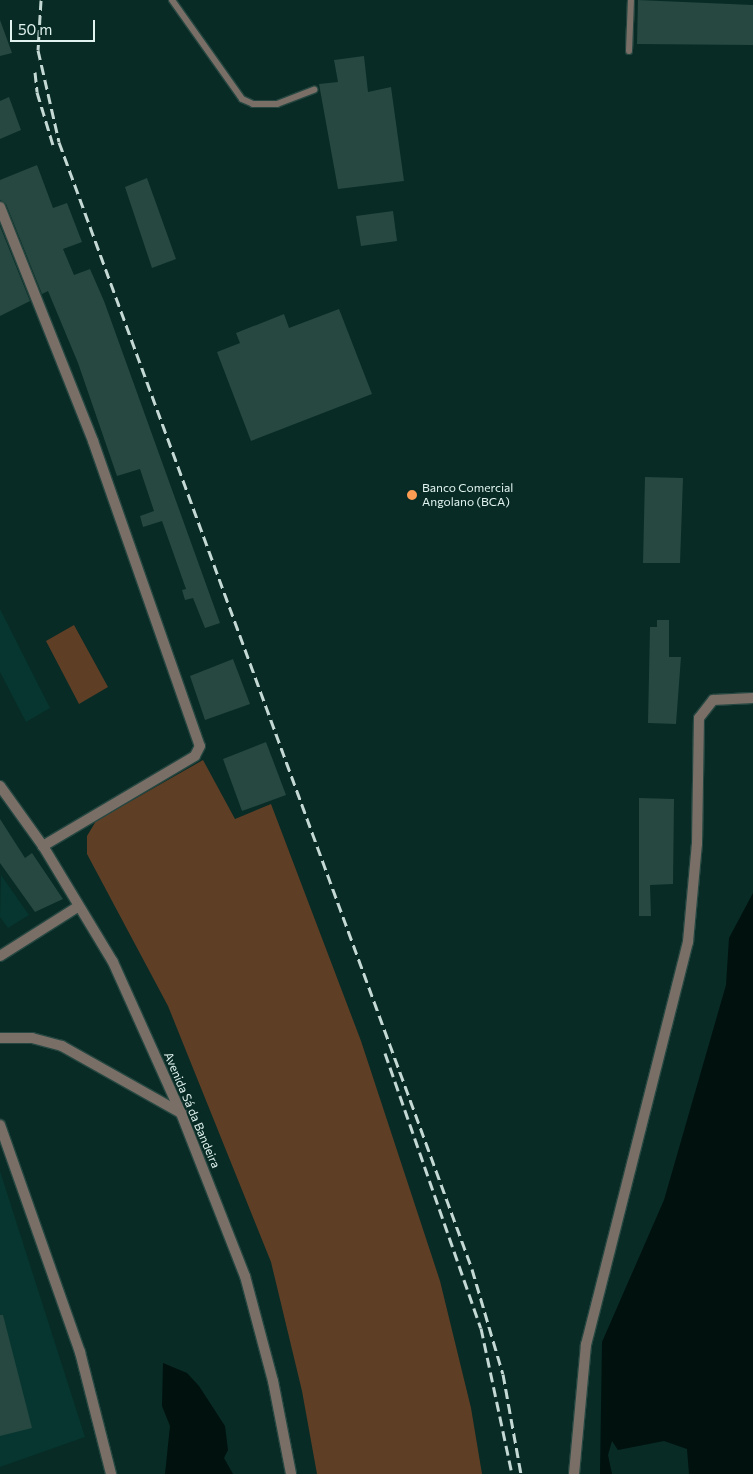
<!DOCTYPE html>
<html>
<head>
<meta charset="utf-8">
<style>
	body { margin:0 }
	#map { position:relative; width:753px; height:1474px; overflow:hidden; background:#082b25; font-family:Commissioner,sans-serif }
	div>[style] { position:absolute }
	.built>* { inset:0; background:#06362f }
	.green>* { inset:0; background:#5f3e26 }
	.water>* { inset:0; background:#00110e }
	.building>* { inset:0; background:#264841 }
	.roads { filter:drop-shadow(1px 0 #264741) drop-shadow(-1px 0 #264741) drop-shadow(0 1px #264741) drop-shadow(0 -1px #264741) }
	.service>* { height:6px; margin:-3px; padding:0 3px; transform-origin:3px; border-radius:3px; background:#7a6f67 }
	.minor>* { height:10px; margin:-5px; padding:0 5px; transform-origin:5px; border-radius:5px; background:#7a6f67 }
	.rail>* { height:3px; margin-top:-1.5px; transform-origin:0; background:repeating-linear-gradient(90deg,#c4d8d4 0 10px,transparent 0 15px) }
	.dots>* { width:14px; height:14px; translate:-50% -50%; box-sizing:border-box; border:2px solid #082b25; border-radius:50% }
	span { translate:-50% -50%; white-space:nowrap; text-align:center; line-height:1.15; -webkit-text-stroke:4px #082b25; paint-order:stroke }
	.poi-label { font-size:12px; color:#e1f3ef }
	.left { translate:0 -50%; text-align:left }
	.street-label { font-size:12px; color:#e1f3ef }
	.scale { position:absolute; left:10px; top:20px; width:85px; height:22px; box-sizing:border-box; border:2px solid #e1f3ef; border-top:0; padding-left:6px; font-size:15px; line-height:18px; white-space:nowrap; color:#e1f3ef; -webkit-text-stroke:4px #082b25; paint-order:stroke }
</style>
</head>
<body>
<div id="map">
	<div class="built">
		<i style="clip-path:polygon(0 609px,50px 708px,26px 722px,0 672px)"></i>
		<i style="clip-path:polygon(1px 875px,29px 915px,8px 928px,0 917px)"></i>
		<i style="clip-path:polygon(0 1171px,85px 1437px,0 1467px)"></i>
	</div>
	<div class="green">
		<i style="clip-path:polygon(74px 625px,108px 687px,79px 704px,46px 641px)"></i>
		<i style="clip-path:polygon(203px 760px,235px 819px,271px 804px,361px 1041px,440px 1281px,471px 1408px,482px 1474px,317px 1474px,302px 1391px,271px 1262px,168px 1006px,87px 854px,87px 836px,96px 821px)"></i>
	</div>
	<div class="water">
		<i style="clip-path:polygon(753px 893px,753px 1474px,689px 1474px,687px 1449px,664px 1441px,618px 1450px,612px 1441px,608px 1455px,612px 1474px,600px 1474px,602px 1342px,664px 1200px,726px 985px,729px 938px)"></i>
		<i style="clip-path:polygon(163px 1363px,187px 1373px,199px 1386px,225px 1426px,228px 1450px,224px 1458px,233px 1474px,165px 1474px,170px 1426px,162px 1406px)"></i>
	</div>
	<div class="building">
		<i style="clip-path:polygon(638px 0,753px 5px,753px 45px,637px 44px)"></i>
		<i style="clip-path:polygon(0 20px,12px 53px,0 56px)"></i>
		<i style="clip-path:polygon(364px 56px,368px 92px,391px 87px,404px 181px,338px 189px,319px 84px,338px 82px,334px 60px)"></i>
		<i style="clip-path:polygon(9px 97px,21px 130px,0 139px,0 101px)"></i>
		<i style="clip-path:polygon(37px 165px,53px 208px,67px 203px,82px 242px,63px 249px,74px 275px,90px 269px,104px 301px,220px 623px,205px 628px,193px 598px,185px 600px,182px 590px,186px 589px,162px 521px,143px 527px,140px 516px,154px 511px,140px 469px,117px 476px,78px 363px,48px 291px,42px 294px,6px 204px,0 200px,0 180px)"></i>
		<i style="clip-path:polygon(147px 178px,176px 259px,152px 268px,125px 187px)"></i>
		<i style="clip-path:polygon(393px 211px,397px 241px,361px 246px,356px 216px)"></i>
		<i style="clip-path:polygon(0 226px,30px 301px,0 316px)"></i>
		<i style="clip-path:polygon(339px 309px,372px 394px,251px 441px,217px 352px,240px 343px,236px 333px,284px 314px,289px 328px)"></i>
		<i style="clip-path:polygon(645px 477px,683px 478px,680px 563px,643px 563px)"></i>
		<i style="clip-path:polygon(657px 620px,669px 620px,669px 657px,681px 657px,676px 724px,648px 723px,650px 627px,657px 627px)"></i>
		<i style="clip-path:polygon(233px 659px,250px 704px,205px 720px,190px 676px)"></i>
		<i style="clip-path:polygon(266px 742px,286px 795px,242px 811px,223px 759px)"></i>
		<i style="clip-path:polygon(639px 798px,674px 799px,673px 884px,650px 885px,651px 916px,639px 916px)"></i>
		<i style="clip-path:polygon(0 819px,25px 858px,32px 853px,63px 899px,35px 912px,0 863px)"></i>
		<i style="clip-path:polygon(0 1315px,3px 1315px,32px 1428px,0 1436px)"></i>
	</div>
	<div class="roads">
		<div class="service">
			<i style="left:172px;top:0;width:121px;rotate:54.7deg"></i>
			<i style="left:242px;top:99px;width:12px;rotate:24deg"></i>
			<i style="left:253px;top:104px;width:24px"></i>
			<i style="left:277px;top:104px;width:40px;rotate:-21deg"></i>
			<i style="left:629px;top:51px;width:51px;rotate:-87.8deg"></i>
		</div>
		<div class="minor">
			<i style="left:0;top:207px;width:252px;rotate:68.3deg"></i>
			<i style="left:93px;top:441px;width:323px;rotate:70.7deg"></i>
			<i style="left:200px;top:746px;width:11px;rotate:117deg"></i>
			<i style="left:195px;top:756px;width:177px;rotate:149.4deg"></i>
			<i style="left:0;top:786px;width:74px;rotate:54.4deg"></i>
			<i style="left:43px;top:846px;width:135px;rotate:58.9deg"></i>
			<i style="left:113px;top:962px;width:166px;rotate:65.8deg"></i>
			<i style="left:181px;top:1113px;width:175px;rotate:68.6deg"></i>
			<i style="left:245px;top:1276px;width:109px;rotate:75.1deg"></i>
			<i style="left:273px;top:1381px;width:95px;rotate:79deg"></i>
			<i style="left:0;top:956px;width:93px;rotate:-32.3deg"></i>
			<i style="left:0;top:1038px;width:32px"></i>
			<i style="left:32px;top:1038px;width:31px;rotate:15deg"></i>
			<i style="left:62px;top:1046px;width:137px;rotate:29.4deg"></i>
			<i style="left:0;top:1125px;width:241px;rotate:70.6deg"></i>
			<i style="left:80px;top:1352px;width:126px;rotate:75.7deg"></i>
			<i style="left:574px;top:1474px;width:130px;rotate:-84.7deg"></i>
			<i style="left:586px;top:1345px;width:416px;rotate:-75.8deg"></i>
			<i style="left:688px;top:942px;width:98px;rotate:-84.8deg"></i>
			<i style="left:697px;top:844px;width:126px;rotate:-89.1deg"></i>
			<i style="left:699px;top:718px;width:23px;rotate:-52deg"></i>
			<i style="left:713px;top:700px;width:40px;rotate:-2.9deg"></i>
		</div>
	</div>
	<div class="rail">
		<i style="left:41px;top:0;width:50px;rotate:93.4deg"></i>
		<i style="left:38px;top:50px;width:94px;rotate:77.1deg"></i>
		<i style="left:59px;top:142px;width:1200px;rotate:69.87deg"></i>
		<i style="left:472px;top:1269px;width:109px;rotate:73.6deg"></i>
		<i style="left:503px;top:1374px;width:102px;rotate:79.8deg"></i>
		<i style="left:35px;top:72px;width:20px;rotate:84deg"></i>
		<i style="left:37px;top:92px;width:55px;rotate:73.2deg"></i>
		<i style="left:385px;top:1053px;width:291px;rotate:70.8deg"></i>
		<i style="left:481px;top:1328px;width:149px;rotate:78deg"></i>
	</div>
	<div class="dots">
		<i style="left:412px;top:495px;background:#fc9d53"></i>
	</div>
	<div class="poi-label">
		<span class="left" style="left:422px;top:495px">Banco Comercial<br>Angolano (BCA)</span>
	</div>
	<div class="street-label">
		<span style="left:192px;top:1110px;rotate:67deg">Avenida Sá da Bandeira</span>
	</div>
	<div class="scale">50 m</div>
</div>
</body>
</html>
